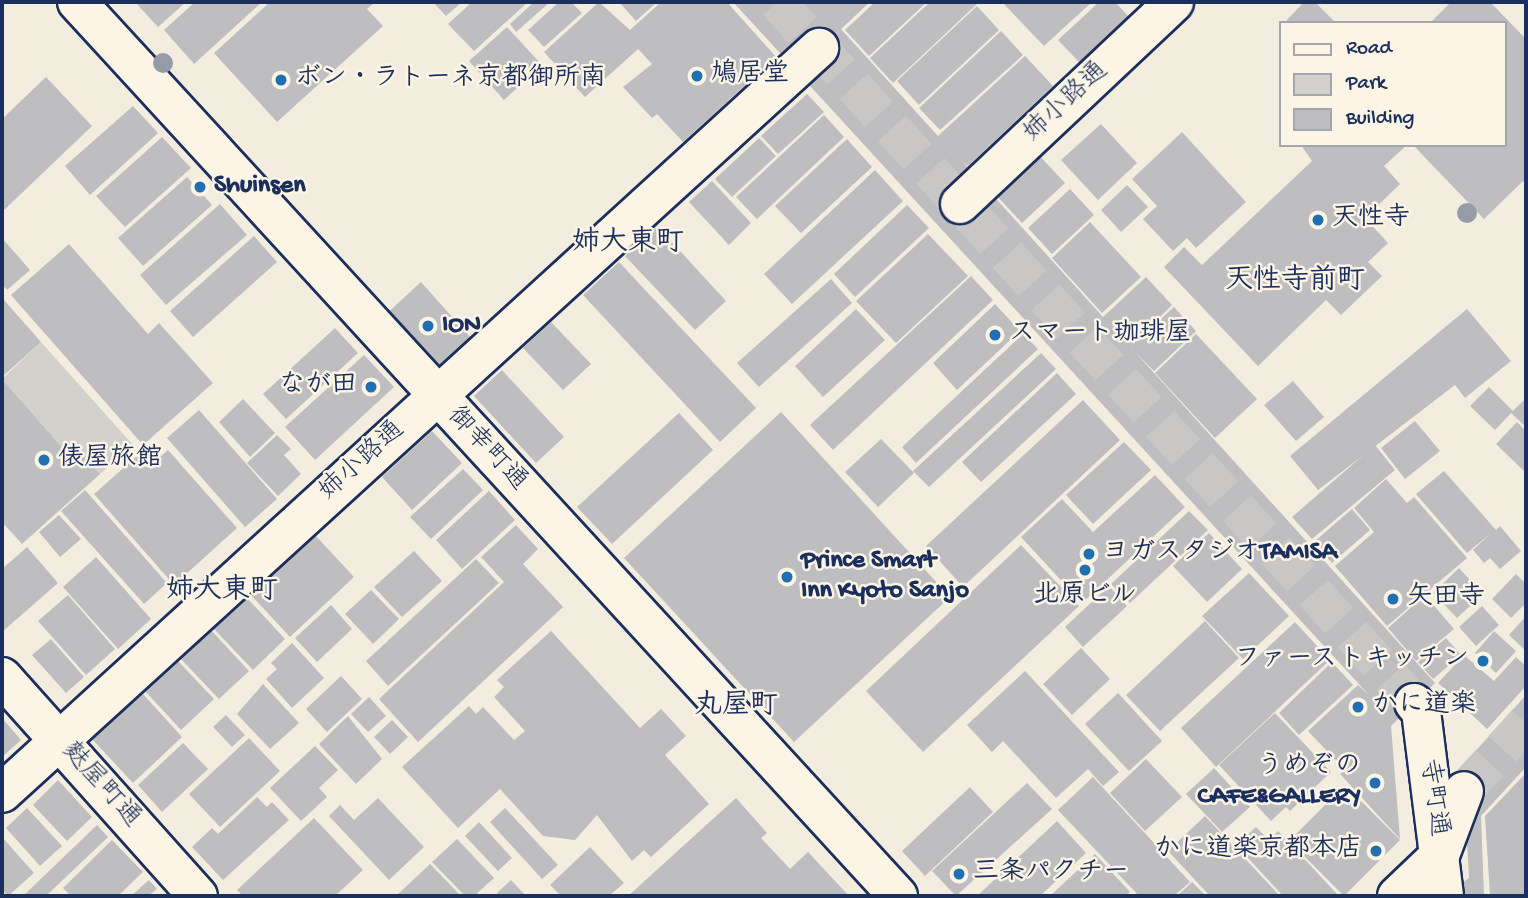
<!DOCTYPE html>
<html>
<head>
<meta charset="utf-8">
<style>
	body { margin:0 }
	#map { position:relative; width:1528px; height:898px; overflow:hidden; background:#f3ede0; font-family:"Gochi Hand","Klee One",sans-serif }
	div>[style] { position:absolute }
	.green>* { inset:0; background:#d3d1cc }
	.building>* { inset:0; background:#bebec0 }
	.street-tunnel>* { height:38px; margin-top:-19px; transform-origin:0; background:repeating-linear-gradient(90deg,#c8c7c6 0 38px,transparent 0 57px) }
	.roads { filter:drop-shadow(2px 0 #1b2f5e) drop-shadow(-2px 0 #1b2f5e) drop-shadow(0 2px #1b2f5e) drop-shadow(0 -2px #1b2f5e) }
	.street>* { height:38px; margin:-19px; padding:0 19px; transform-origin:19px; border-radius:19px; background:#fcf5e5 }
	.trees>* { width:20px; height:20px; margin:-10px; border-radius:50%; background:#969ba8 }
	.dots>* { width:19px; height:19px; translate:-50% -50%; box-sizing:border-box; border:4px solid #fcf5e5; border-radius:50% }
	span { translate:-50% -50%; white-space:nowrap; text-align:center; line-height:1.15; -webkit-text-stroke:5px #fcf5e5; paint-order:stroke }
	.poi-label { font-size:26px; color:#1b2f5e; font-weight:700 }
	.left { translate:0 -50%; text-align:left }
	.right { translate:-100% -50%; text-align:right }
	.street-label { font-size:26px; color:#1b2f5e }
	.neighbourhood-label { font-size:28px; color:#1b2f5e; font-weight:700 }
	.frame { position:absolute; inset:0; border:4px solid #1b2f5e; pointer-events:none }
	.legend { position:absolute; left:1279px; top:21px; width:228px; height:126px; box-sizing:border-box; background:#fcf5e5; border:2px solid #a2a6af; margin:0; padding:9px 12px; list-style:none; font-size:21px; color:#1b2f5e }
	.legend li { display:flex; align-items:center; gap:14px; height:35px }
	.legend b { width:35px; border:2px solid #a2a6af }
</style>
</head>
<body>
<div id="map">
	<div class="green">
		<i style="clip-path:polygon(41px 342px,133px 445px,100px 474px,69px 440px,61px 446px,2px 379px)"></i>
	</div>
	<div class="building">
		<i style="clip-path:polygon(135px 2px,186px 2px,158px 27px)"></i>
		<i style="clip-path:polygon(195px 2px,262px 2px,194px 64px,164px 30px)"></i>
		<i style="clip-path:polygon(270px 2px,375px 2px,367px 9px,383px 26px,277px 122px,214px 53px)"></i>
		<i style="clip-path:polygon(433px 2px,462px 2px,446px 16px)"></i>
		<i style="clip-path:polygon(472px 2px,528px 2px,474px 51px,448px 24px)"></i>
		<i style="clip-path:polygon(534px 2px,550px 2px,516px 32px,510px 24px)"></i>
		<i style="clip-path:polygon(559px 2px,571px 2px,582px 13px,544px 47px,528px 30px)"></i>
		<i style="clip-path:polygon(599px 2px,630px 30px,661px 2px,727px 2px,776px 57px,683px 142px,657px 114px,652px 118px,623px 87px,652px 64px,638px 49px,585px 97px,544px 52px)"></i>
		<i style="clip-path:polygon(619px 2px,657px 2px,636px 21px)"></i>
		<i style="clip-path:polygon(733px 2px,870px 2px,841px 29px,938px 136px,1025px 56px,1053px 86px,968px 166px,962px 161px,1103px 317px,1146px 277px,1172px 305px,1130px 347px,1174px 307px,1196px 331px,1154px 371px,1135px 352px,1435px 683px,1391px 726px,1400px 839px,1340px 774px,1345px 770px,1308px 731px,1358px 685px,1369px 695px)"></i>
		<i style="clip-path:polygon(875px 2px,927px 2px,869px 56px,845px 30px)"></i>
		<i style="clip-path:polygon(930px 2px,979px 2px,893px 83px,870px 58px)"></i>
		<i style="clip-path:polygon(1002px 2px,1092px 2px,1044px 46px)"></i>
		<i style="clip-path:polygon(1099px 2px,1115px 2px,1129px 17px,1080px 63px,1058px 40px)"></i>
		<i style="clip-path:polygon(1304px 2px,1315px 2px,1336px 23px,1284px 23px)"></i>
		<i style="clip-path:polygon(1451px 2px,1490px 2px,1526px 39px,1526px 184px,1523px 181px,1484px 219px,1413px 145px,1505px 145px,1505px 23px,1430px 23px)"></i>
		<i style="clip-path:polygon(977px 6px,999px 30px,919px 105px,897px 81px)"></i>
		<i style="clip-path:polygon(507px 27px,542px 65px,504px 100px,469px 61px)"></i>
		<i style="clip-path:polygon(1001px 31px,1023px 55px,940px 130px,919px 108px)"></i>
		<i style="clip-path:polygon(46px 77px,92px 126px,2px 212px,2px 119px)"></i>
		<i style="clip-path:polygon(807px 94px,824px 112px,778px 154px,761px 136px)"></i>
		<i style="clip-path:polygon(133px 106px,158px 133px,90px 195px,65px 166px)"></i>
		<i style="clip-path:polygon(824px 115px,844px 137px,757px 219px,736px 197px)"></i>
		<i style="clip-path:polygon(1101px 124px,1137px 163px,1098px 200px,1061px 160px)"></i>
		<i style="clip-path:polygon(1182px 132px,1246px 202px,1196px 248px,1187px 238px,1173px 251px,1143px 219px,1157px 206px,1132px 179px)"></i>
		<i style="clip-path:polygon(162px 137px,191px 168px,125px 227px,96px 196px)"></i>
		<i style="clip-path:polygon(759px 138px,776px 156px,732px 197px,715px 179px)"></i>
		<i style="clip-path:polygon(847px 139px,872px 167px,801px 233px,775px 206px)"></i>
		<i style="clip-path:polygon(1407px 145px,1384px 166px,1400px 184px,1365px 218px,1388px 243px,1368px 262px,1382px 276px,1341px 315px,1326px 300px,1258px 366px,1164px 267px,1184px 247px,1202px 265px,1312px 161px,1301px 145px)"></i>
		<i style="clip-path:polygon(1037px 153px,1065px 183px,1022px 223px,994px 193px)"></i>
		<i style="clip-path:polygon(875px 170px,903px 201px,792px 304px,764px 274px)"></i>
		<i style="clip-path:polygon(187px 177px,212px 205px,143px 266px,118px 238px)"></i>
		<i style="clip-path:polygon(712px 181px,751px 223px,729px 245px,689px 202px)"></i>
		<i style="clip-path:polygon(1127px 185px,1148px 207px,1121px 232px,1101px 210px)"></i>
		<i style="clip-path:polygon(1070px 189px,1094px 215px,1052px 254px,1028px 228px)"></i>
		<i style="clip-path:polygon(220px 204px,247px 235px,166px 305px,140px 275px)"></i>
		<i style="clip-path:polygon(907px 205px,929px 228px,855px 297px,834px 274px)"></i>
		<i style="clip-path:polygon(1090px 222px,1141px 277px,1102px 313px,1052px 258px)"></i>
		<i style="clip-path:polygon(657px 226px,726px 301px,695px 330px,625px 256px)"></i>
		<i style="clip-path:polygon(928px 234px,968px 276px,896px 343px,856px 301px)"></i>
		<i style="clip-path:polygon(254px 236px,277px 262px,193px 337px,170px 311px)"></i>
		<i style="clip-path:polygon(2px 238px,30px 270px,7px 290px,2px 284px)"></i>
		<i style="clip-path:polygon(69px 244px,148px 334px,159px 323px,213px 383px,143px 445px,11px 295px)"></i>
		<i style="clip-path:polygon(619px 262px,756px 408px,720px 442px,583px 295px)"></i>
		<i style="clip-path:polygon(971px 276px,993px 300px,833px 450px,810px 425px)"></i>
		<i style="clip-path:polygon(831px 279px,852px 303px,759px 387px,737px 363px)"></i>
		<i style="clip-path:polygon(421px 282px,471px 338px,435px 370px,385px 315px)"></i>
		<i style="clip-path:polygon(4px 300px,41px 342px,2px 377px,2px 302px)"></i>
		<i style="clip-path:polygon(995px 304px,1020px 331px,957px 390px,933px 363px)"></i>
		<i style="clip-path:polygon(856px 309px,885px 340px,823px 397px,795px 366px)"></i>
		<i style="clip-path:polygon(1467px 309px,1511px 361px,1465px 398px,1455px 385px,1318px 490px,1290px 456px)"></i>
		<i style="clip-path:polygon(551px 322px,591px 364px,563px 390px,523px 348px)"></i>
		<i style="clip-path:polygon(335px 328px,358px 353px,286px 419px,263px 394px)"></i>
		<i style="clip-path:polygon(1023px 334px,1038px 349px,916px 463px,902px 447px)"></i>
		<i style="clip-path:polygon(1196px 334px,1257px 399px,1215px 438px,1155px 373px)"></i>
		<i style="clip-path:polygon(1041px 353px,1056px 369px,929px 487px,913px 471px)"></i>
		<i style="clip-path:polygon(364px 355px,394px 387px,315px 460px,285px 427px)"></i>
		<i style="clip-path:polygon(502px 370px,564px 437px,536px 463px,474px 396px)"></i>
		<i style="clip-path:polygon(1057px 373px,1076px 394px,981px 482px,962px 462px)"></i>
		<i style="clip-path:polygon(2px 379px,61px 446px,68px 440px,100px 474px,22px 544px,2px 522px)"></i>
		<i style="clip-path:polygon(1293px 381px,1324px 417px,1296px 441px,1264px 405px)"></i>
		<i style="clip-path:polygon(1489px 387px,1513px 411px,1526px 398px,1526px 427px,1511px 413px,1495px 430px,1470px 406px)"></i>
		<i style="clip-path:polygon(243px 399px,275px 433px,250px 457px,219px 422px)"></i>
		<i style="clip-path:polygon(1083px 400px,1120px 440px,963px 587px,926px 546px)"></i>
		<i style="clip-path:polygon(199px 410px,277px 499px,245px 527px,167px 438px)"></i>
		<i style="clip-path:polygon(781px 412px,950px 597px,794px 742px,624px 558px)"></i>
		<i style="clip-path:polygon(679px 413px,713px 450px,612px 544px,577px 507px)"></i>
		<i style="clip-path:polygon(1415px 421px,1440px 451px,1405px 479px,1381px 448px)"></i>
		<i style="clip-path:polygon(1517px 422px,1526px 431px,1526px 473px,1496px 444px)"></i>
		<i style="clip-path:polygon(432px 431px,462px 463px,412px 510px,382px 477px)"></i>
		<i style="clip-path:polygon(277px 435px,291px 449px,284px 455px,301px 474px,278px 496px,247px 463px)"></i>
		<i style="clip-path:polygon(881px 439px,914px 473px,878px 507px,845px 472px)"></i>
		<i style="clip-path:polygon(1124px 442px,1151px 470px,1093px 524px,1066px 495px)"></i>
		<i style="clip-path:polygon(1375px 445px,1395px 470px,1312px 539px,1292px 517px)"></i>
		<i style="clip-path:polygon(168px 450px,237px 528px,174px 585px,94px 494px,137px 456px,148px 468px)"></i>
		<i style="clip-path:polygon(463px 469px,483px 490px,431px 539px,410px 517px)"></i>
		<i style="clip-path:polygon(1444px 471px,1496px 530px,1500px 526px,1521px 551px,1500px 569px,1490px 558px,1484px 563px,1473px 550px,1490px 534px,1467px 553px,1416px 494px)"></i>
		<i style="clip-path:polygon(1155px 475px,1185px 507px,1082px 603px,1021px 537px,1062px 499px,1093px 532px)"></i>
		<i style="clip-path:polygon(1386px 479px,1407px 503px,1414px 497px,1467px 558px,1387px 626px,1335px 566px,1374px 532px,1354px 508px)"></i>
		<i style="clip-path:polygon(85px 490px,167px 583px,144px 604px,61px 511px)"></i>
		<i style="clip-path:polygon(489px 491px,515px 520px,462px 569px,436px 540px)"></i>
		<i style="clip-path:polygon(1352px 509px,1370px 530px,1332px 563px,1314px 542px)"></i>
		<i style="clip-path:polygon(1189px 511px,1208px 530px,1130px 603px,1111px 584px)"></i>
		<i style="clip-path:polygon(59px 515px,81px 539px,60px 557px,39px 532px)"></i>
		<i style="clip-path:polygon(516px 525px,538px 549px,523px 564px,563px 607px,418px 742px,379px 699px,504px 582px,481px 557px)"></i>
		<i style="clip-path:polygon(1209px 533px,1242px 569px,1207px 602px,1173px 566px)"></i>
		<i style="clip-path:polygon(315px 535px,354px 577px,290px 637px,251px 595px)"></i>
		<i style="clip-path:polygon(1021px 545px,1079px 606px,923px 752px,866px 691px)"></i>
		<i style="clip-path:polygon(27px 547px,58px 583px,2px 632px,2px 569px)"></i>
		<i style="clip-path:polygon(414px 551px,442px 581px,402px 617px,374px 587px)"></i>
		<i style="clip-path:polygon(96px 557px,151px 619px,118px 649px,63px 587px)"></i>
		<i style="clip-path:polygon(476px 559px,499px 583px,388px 686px,366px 661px)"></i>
		<i style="clip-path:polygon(1459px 568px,1483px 594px,1457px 618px,1433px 593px)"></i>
		<i style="clip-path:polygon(1249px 573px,1289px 616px,1243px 659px,1202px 616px)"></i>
		<i style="clip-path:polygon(1516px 574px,1526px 584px,1526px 603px,1511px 618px,1492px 599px)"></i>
		<i style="clip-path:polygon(1109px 586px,1127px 606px,1083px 647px,1065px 627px)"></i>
		<i style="clip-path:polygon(371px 590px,399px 619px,373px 644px,345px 614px)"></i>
		<i style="clip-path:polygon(68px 595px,115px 649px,86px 675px,38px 621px)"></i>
		<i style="clip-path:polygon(1425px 595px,1454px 629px,1416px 661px,1388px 628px)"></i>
		<i style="clip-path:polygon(246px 597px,285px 639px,253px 670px,213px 628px)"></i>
		<i style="clip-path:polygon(331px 605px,352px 629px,317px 662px,295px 638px)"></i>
		<i style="clip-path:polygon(1482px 606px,1499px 625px,1476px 646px,1459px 627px)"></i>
		<i style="clip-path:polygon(1526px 616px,1526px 651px,1509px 635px)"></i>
		<i style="clip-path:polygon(1205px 621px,1239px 658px,1160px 731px,1126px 695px)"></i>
		<i style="clip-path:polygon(1295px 622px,1330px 660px,1216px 767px,1181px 728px)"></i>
		<i style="clip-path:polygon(210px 629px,249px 671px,219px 699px,180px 658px)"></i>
		<i style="clip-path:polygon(551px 631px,640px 728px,661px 709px,686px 736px,665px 755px,709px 804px,651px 857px,644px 850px,632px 861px,597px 815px,575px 840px,543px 836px,500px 789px,458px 828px,402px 767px,469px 706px,476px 714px,483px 707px,514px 740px,525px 731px,494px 697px,504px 687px,497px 680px)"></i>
		<i style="clip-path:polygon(1494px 631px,1516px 651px,1496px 673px,1475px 653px)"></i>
		<i style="clip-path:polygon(1446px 638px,1461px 655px,1433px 679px,1418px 662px)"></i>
		<i style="clip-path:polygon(51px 639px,84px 677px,66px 693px,32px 655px)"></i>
		<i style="clip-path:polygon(292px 643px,324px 678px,292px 708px,266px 679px,277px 669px,271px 663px)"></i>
		<i style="clip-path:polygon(1081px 648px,1110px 679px,1072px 715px,1043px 684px)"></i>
		<i style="clip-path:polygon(1464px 655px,1494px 681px,1516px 657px,1526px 666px,1526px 686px,1487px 729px,1438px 683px)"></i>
		<i style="clip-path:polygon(178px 661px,214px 699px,181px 730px,145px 691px)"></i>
		<i style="clip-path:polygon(1332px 662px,1353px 685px,1299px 735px,1279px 713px)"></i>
		<i style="clip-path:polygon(1025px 671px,1119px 772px,1103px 786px,1088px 769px,1056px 798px,1003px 741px,992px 752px,967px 725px)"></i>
		<i style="clip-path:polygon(341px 676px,362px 699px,327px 732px,306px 709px)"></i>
		<i style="clip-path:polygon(263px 684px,299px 723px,270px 749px,237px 714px)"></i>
		<i style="clip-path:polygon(142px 693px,182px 737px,133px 783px,92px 739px)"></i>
		<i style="clip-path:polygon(1118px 693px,1162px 741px,1129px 771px,1085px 724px)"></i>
		<i style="clip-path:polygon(1526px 695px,1526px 767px,1481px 816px,1484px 896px,1444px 896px,1469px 878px,1466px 823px,1470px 818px,1462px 766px)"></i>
		<i style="clip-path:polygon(369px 697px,386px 716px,368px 732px,351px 714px)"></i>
		<i style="clip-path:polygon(1275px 713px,1331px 772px,1290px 811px,1286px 807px,1271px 821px,1219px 765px)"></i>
		<i style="clip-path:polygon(226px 715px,245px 735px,232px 747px,213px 727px)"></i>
		<i style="clip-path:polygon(348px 716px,382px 759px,356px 784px,319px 744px)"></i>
		<i style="clip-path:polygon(2px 718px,21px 740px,2px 757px)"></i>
		<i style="clip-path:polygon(392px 720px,408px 737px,390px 754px,374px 737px)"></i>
		<i style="clip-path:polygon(249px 738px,280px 771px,220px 827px,189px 794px)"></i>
		<i style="clip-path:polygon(183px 743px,208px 769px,162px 812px,138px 785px)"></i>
		<i style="clip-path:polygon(315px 746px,338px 770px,319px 788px,327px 797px,301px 821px,270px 788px)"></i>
		<i style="clip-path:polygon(1146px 759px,1182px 797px,1145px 831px,1110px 793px)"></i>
		<i style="clip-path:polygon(1214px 768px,1250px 807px,1222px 832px,1186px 794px)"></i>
		<i style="clip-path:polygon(1526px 773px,1526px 896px,1490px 895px,1485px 816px)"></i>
		<i style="clip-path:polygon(1093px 777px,1190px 882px,1174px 896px,1139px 896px,1058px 810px)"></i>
		<i style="clip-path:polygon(58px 780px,92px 817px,67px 841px,33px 805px)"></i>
		<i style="clip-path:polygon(1027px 783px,1052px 809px,956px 896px,932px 871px)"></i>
		<i style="clip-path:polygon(1345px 785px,1400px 840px,1344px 896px,1289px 841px)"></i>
		<i style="clip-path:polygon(970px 787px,993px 812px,925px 876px,902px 851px)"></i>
		<i style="clip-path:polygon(257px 797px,267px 807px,272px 802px,289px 820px,223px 880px,192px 847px,212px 828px,218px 834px)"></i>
		<i style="clip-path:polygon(378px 798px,424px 847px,389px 880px,329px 816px,340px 805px,354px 820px)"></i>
		<i style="clip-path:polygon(736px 798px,767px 833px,761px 838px,790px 869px,808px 852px,849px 896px,628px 896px)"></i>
		<i style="clip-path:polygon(27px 808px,62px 846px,40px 866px,6px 828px)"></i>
		<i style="clip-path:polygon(505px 808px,558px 865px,542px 879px,490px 822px)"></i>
		<i style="clip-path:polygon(1205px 816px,1280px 896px,1210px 896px,1168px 851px)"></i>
		<i style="clip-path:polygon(314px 818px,363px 870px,335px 896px,243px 896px,237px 890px)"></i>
		<i style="clip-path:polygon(1057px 821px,1086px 853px,1040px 896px,977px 896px)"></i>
		<i style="clip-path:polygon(479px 822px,512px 858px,498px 871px,465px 836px)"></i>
		<i style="clip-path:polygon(97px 825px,108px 837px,46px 896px,23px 896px)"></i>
		<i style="clip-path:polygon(1256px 827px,1269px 840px,1278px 831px,1339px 896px,1283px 896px,1236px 845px)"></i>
		<i style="clip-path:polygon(2px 837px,34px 873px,8px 896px,2px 890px)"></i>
		<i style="clip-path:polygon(457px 839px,494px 878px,474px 896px,465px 896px,432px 862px)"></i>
		<i style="clip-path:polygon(112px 840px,143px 872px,118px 896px,71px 896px,63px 888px)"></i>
		<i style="clip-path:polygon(590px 847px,624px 883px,609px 896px,561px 896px,550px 885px)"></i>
		<i style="clip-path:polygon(1095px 854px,1130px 892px,1125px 896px,1050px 896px)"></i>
		<i style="clip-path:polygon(430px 864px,461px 896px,398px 896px,397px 895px)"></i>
		<i style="clip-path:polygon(149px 880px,157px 889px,148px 896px,131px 896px)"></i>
		<i style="clip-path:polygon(511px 880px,526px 896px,500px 896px,497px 893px)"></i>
		<i style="clip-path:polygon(1192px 882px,1206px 896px,1177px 896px)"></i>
	</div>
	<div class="street-tunnel">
		<i style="left:777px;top:2px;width:947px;rotate:47.74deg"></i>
		<i style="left:1464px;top:791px;width:92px;rotate:-47.6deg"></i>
	</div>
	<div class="roads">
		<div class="street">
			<i style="left:77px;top:2px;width:1214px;rotate:47.44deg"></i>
			<i style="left:960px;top:204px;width:294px;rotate:-43.3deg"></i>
			<i style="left:2px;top:677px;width:294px;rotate:48.2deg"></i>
			<i style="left:1414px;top:703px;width:11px;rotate:49deg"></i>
			<i style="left:1421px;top:711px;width:186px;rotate:82.9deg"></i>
			<i style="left:2px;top:793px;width:1106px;rotate:-42.36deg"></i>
			<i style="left:1397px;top:896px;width:59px;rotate:-43.6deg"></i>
			<i style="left:1440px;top:855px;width:68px;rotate:-69.4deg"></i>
		</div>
	</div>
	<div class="trees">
		<i style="left:163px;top:63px"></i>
		<i style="left:1467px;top:213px"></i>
	</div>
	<div class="dots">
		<i style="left:697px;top:76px;background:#1f6fb2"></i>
		<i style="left:281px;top:80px;background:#1f6fb2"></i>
		<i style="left:200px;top:187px;background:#1f6fb2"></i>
		<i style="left:1318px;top:220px;background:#1f6fb2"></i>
		<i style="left:428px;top:326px;background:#1f6fb2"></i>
		<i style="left:995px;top:335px;background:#1f6fb2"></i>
		<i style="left:371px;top:387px;background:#1f6fb2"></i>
		<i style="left:44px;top:460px;background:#1f6fb2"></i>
		<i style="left:1089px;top:554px;background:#1f6fb2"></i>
		<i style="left:1085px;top:570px;background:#1f6fb2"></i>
		<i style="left:787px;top:577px;background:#1f6fb2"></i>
		<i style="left:1393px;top:599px;background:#1f6fb2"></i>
		<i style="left:1483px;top:661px;background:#1f6fb2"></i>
		<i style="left:1358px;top:707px;background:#1f6fb2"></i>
		<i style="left:1375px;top:783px;background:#1f6fb2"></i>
		<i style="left:1376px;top:851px;background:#1f6fb2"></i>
		<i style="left:959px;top:874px;background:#1f6fb2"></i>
	</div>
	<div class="poi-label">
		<span class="left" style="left:711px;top:76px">鳩居堂</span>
		<span class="left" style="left:295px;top:80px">ボン・ラトーネ京都御所南</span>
		<span class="left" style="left:214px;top:187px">Shuinsen</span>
		<span class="left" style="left:1332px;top:220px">天性寺</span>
		<span class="left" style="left:442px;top:326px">ION</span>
		<span class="left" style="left:1009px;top:335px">スマート珈琲屋</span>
		<span class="right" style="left:357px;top:387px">なが田</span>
		<span class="left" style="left:58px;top:460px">俵屋旅館</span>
		<span class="left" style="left:1103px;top:554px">ヨガスタジオTAMISA</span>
		<span class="left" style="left:801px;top:577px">Prince Smart<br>Inn Kyoto Sanjo</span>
		<span style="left:1085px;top:597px">北原ビル</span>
		<span class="left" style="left:1407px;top:599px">矢田寺</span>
		<span class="right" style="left:1469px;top:661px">ファーストキッチン</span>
		<span class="left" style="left:1372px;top:707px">かに道楽</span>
		<span class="right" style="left:1361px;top:783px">うめぞの<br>CAFE&amp;GALLERY</span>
		<span class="right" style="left:1362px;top:851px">かに道楽京都本店</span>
		<span class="left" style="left:973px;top:874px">三条パクチー</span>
	</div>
	<div class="street-label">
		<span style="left:1067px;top:103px;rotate:-43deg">姉小路通</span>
		<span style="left:486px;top:450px;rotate:47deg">御幸町通</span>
		<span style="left:363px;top:462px;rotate:-42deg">姉小路通</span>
		<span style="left:100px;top:786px;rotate:48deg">麩屋町通</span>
		<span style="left:1432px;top:798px;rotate:82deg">寺町通</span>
	</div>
	<div class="neighbourhood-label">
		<span style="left:628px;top:244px">姉大東町</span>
		<span style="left:1295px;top:282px">天性寺前町</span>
		<span style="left:222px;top:592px">姉大東町</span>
		<span style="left:736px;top:707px">丸屋町</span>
	</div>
	<div class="frame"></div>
	<ul class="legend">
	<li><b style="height:9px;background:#fcf5e5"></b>Road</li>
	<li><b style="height:19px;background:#d3d1cc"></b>Park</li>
	<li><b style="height:19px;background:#bebec0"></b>Building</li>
	</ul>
</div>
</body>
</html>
